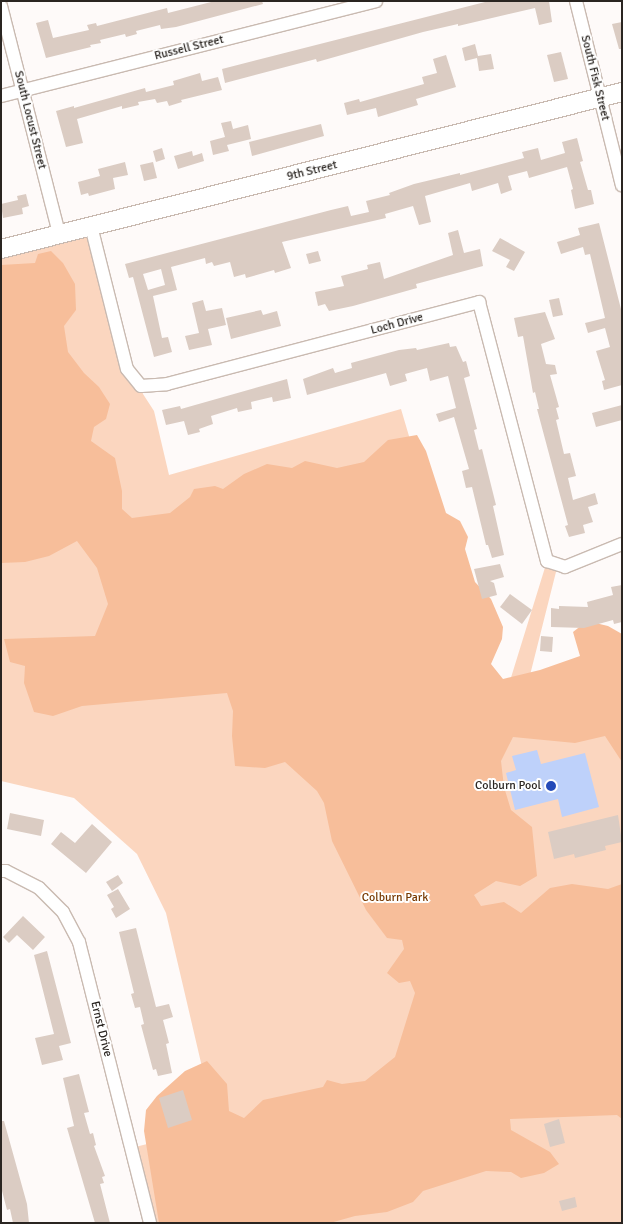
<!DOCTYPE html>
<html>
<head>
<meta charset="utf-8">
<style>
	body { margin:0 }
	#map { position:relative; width:623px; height:1224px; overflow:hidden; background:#fefaf9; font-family:Signika,sans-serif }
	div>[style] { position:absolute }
	.green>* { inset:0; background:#fbd6bf }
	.forest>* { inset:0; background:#f7be9a }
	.water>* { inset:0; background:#bed1fa }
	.building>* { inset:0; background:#dbccc3 }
	.roads { filter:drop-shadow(1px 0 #c9bab1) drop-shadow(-1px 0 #c9bab1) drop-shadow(0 1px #c9bab1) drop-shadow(0 -1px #c9bab1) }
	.street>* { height:12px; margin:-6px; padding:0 6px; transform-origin:6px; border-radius:6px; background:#fff }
	.secondary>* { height:18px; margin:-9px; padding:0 9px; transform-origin:9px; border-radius:9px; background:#fff }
	.dots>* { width:14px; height:14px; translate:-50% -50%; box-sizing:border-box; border:2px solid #fff; border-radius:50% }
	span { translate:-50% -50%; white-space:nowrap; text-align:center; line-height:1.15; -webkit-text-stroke:4px #fff; paint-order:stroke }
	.street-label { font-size:12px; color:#2a2521 }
	.poi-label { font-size:12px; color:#2a2521 }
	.right { translate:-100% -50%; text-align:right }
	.park-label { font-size:12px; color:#773902 }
	.frame { position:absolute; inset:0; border:2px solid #2a2521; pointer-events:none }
</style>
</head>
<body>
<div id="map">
	<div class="green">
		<i style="clip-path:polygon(91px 226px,127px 369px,141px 386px,143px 394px,154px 411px,169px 475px,401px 409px,484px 690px,509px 684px,547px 561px,558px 564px,528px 683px,622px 655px,622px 1223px,150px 1223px,131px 1148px,216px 1127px,166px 913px,137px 854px,74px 798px,1px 781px,1px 249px)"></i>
	</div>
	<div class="forest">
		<i style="clip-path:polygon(51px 251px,63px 263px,75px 284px,76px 310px,64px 326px,68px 352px,84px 373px,99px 387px,110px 404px,106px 419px,94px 427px,91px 441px,115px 458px,122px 491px,122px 509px,132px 518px,170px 513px,190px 497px,194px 489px,215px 486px,223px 489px,244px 474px,267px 464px,292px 468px,305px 461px,337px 468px,364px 462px,388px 440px,417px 435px,426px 451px,446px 513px,460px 521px,468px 537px,465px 549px,475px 582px,491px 599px,503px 627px,502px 639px,491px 664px,503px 679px,540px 670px,580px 656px,573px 632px,587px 621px,608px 626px,622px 634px,622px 762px,605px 736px,575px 743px,513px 737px,501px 761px,504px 787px,511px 810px,532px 827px,537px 876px,520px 886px,496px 881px,474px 895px,481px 906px,504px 902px,521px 913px,550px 888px,572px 884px,608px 889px,622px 884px,622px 1119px,617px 1115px,510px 1119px,511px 1130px,550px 1152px,559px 1164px,544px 1173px,521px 1178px,511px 1172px,486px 1171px,423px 1191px,413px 1202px,387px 1212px,355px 1216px,330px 1223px,159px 1223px,144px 1131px,146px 1110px,157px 1096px,185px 1071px,207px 1061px,227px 1084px,229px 1111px,244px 1118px,263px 1100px,323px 1087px,327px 1080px,342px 1084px,365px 1081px,395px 1057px,415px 993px,410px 981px,399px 983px,387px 973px,404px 949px,402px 940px,387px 938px,366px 910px,332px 841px,324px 803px,317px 791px,285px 762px,265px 768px,235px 766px,232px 736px,233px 711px,227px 693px,82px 706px,53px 716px,34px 712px,24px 683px,25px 666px,10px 662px,4px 639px,95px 636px,108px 604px,97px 568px,77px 541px,49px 556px,25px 562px,1px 563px,1px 265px,35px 263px,38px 254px)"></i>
	</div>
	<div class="water">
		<i style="clip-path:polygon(537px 750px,541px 764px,585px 753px,599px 807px,562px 817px,558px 799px,515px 810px,506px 773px,516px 770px,512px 756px)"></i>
	</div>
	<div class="building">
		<i style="clip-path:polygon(215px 1px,262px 1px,263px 4px,176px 27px,161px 29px,160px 25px,136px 31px,137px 34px,126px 37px,125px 34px,100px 40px,101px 43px,90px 45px,91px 47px,46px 58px,36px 23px,48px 20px,53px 38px,89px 30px,87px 25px,96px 23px,97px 26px,167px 8px,168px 13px)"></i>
		<i style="clip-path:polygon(489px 1px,549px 1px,552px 22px,539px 25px,535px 8px,458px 26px,458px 24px,423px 32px,317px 62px,316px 59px,225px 83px,222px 69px)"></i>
		<i style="clip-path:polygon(622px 22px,622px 49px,619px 49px,612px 24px)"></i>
		<i style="clip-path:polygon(475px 44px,478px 56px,491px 54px,494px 69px,479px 71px,477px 58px,465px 61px,462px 48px)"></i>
		<i style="clip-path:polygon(561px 52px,568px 79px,554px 82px,547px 55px)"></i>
		<i style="clip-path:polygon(446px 55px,456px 87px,416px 99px,418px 105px,378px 117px,376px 108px,347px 115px,344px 103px,359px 99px,360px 102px,424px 84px,422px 77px,437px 73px,433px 59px)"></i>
		<i style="clip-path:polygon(200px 73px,202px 81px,218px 77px,222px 90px,181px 100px,182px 102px,169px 106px,167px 101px,157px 103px,155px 99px,138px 102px,139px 105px,122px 109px,122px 106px,77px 119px,83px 143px,66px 147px,56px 111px,74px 106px,74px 108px,145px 88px,146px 92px,174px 85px,173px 81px)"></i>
		<i style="clip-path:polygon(231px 121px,233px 129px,248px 125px,251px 139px,227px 145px,229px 151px,213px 155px,210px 141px,225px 137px,221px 123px)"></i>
		<i style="clip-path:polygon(321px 124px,324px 136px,252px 156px,249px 142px)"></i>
		<i style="clip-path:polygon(evenodd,577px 138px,583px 161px,580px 162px,588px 190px,591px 190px,594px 204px,575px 209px,571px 190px,573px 189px,567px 167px,529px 178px,527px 171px,508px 176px,512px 190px,501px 194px,498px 183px,472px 191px,470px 183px,425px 196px,431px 222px,419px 225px,413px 206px,385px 214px,386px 218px,282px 242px,291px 268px,275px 273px,274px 270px,246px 278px,245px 274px,234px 277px,230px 262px,214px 266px,212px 262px,206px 264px,205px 258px,171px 267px,177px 290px,153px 296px,162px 338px,168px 337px,172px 352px,154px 357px,133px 277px,129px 278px,125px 264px,331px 210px,348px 206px,351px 216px,369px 212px,366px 201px,390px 195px,389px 193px,414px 184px,460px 173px,460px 175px,524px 158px,522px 152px,538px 148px,541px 160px,565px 153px,562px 142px,577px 138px,161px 269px,165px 285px,148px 290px,143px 274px,161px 269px)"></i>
		<i style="clip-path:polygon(162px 148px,165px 159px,156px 162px,153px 151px)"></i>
		<i style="clip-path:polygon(192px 151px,193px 156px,202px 153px,204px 161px,178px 169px,174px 156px)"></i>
		<i style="clip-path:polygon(125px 162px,128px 175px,113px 178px,115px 189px,89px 196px,88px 193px,81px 195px,78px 182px,100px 176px,98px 169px)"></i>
		<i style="clip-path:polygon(153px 162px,157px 178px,144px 181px,140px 165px)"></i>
		<i style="clip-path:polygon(26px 194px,29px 206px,22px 208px,23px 214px,3px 218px,1px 204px,18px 200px,17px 196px)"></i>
		<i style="clip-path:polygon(599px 223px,622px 313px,622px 385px,604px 390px,602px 381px,605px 380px,596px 351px,610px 347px,605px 328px,588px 333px,585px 323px,605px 318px,590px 254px,585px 255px,583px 247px,561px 254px,557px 242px,580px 235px,578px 228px)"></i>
		<i style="clip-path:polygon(458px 230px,464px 253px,480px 249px,483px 266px,416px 284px,417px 288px,353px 306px,329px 311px,325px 304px,318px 306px,315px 292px,344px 286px,341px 276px,368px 269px,367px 265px,380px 262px,384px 279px,453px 255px,448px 233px)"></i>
		<i style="clip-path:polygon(500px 238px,525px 252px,514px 271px,506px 267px,510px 260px,492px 251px)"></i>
		<i style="clip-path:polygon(318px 251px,321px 261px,309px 264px,306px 254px)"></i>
		<i style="clip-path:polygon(559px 298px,563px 315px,553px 317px,549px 300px)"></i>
		<i style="clip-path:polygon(203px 300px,206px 311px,222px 308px,226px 325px,208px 329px,212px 345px,189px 350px,185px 336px,199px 333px,192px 303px)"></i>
		<i style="clip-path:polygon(261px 310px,263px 315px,277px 311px,281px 326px,231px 339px,226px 318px)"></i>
		<i style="clip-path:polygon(545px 312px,555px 339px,541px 344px,546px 364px,555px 365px,557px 374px,550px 375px,559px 407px,556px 408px,559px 419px,556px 420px,564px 454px,570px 453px,576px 476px,568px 478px,573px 500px,595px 493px,598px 504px,588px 507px,593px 522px,583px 525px,585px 533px,569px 537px,565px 526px,568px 525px,537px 409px,539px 409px,535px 392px,533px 393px,523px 336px,518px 337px,514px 318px)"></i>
		<i style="clip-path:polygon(449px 343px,450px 347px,456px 346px,463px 362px,466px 361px,470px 376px,464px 378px,477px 429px,474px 430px,479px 450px,482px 449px,496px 505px,493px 506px,504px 555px,492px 558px,488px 545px,486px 545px,472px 487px,466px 488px,462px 471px,469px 469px,454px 417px,439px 422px,436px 414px,456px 408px,448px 376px,430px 381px,427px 368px,405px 374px,407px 381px,390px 386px,386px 373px,307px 395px,303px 379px,333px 368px,335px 373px,352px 368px,351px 363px,399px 350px,416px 348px,417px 350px)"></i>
		<i style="clip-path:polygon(287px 379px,291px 398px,273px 402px,272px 397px,251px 402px,252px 409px,238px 412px,237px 408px,211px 416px,213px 424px,199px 429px,200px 432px,188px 435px,184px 421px,166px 425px,162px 410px,180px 406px,181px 409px)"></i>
		<i style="clip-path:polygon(622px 405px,622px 420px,596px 427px,592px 413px)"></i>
		<i style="clip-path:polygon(500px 564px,504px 577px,490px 581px,494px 583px,497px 595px,482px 599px,474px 569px)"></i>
		<i style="clip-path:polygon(622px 585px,622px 622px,614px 624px,613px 620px,584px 628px,551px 627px,551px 608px,559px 609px,559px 606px,588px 607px,587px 602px,613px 595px,611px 587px)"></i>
		<i style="clip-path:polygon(510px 594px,532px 610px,522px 624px,500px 607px)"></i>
		<i style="clip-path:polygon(541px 636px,553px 637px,552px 652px,540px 651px)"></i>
		<i style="clip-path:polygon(10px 813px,44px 820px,41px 836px,7px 829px)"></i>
		<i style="clip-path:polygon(618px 815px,622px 842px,605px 846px,606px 850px,575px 858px,574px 854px,554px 859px,548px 832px)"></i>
		<i style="clip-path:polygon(92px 824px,112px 842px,86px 873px,51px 844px,61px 832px,75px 843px)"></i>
		<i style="clip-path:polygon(118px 875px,123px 883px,112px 891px,106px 882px)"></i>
		<i style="clip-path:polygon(118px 889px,130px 909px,116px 918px,111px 909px,114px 907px,107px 895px)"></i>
		<i style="clip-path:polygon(23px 916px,45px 937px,33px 950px,17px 935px,9px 943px,3px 937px)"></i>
		<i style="clip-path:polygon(136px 928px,156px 1007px,169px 1004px,173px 1017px,163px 1020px,169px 1043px,166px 1044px,172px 1073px,158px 1076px,156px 1069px,153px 1070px,141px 1025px,144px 1024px,140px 1007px,135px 1008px,131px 994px,134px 993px,119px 932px)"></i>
		<i style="clip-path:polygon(47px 951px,71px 1043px,59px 1046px,63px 1060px,42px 1065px,35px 1038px,54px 1034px,34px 955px)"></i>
		<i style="clip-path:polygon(79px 1074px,89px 1112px,84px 1113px,90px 1134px,93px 1133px,96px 1145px,94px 1146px,105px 1176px,102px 1177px,104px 1183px,100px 1184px,110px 1223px,95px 1223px,67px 1128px,74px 1126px,63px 1078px)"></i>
		<i style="clip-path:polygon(183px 1090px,192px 1120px,168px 1128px,159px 1098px)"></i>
		<i style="clip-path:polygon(559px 1119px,565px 1143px,550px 1147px,544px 1124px)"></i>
		<i style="clip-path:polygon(1px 1121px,4px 1121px,27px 1204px,29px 1223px,13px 1223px,10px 1209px,7px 1210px,1px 1187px)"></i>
		<i style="clip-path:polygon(575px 1197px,577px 1207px,562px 1211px,559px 1201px)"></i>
	</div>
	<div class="roads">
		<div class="street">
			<i style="left:576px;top:1px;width:190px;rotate:76deg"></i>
			<i style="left:1px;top:6px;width:235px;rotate:75.7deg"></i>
			<i style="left:1px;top:96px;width:387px;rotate:-14.2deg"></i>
			<i style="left:91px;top:226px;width:147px;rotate:75.9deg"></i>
			<i style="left:127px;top:369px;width:22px;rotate:51deg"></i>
			<i style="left:141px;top:386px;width:26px;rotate:-4deg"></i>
			<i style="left:167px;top:384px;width:323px;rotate:-14.7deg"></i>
			<i style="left:479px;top:302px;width:268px;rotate:75.3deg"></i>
			<i style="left:547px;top:561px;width:19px;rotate:18deg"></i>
			<i style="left:565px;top:567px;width:61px;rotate:-22deg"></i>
			<i style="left:1px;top:871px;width:5px"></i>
			<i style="left:6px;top:871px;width:37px;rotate:27deg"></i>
			<i style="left:39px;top:888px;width:34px;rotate:45deg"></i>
			<i style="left:63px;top:912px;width:34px;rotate:62deg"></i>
			<i style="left:79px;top:942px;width:290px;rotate:75.8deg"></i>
		</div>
		<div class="secondary">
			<i style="left:1px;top:249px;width:641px;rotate:-14.19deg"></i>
		</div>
	</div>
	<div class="dots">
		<i style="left:551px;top:786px;background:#244ab8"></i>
	</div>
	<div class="street-label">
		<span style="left:189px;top:48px;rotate:-14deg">Russell Street</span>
		<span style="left:595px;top:78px;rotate:76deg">South Fisk Street</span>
		<span style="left:30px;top:120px;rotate:76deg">South Locust Street</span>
		<span style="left:312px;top:171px;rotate:-14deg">9th Street</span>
		<span style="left:397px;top:324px;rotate:-15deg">Loch Drive</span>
		<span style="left:101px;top:1029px;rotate:76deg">Ernst Drive</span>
	</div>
	<div class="poi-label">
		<span class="right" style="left:541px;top:786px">Colburn Pool</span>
	</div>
	<div class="park-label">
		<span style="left:395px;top:898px">Colburn Park</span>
	</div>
	<div class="frame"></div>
</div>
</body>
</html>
